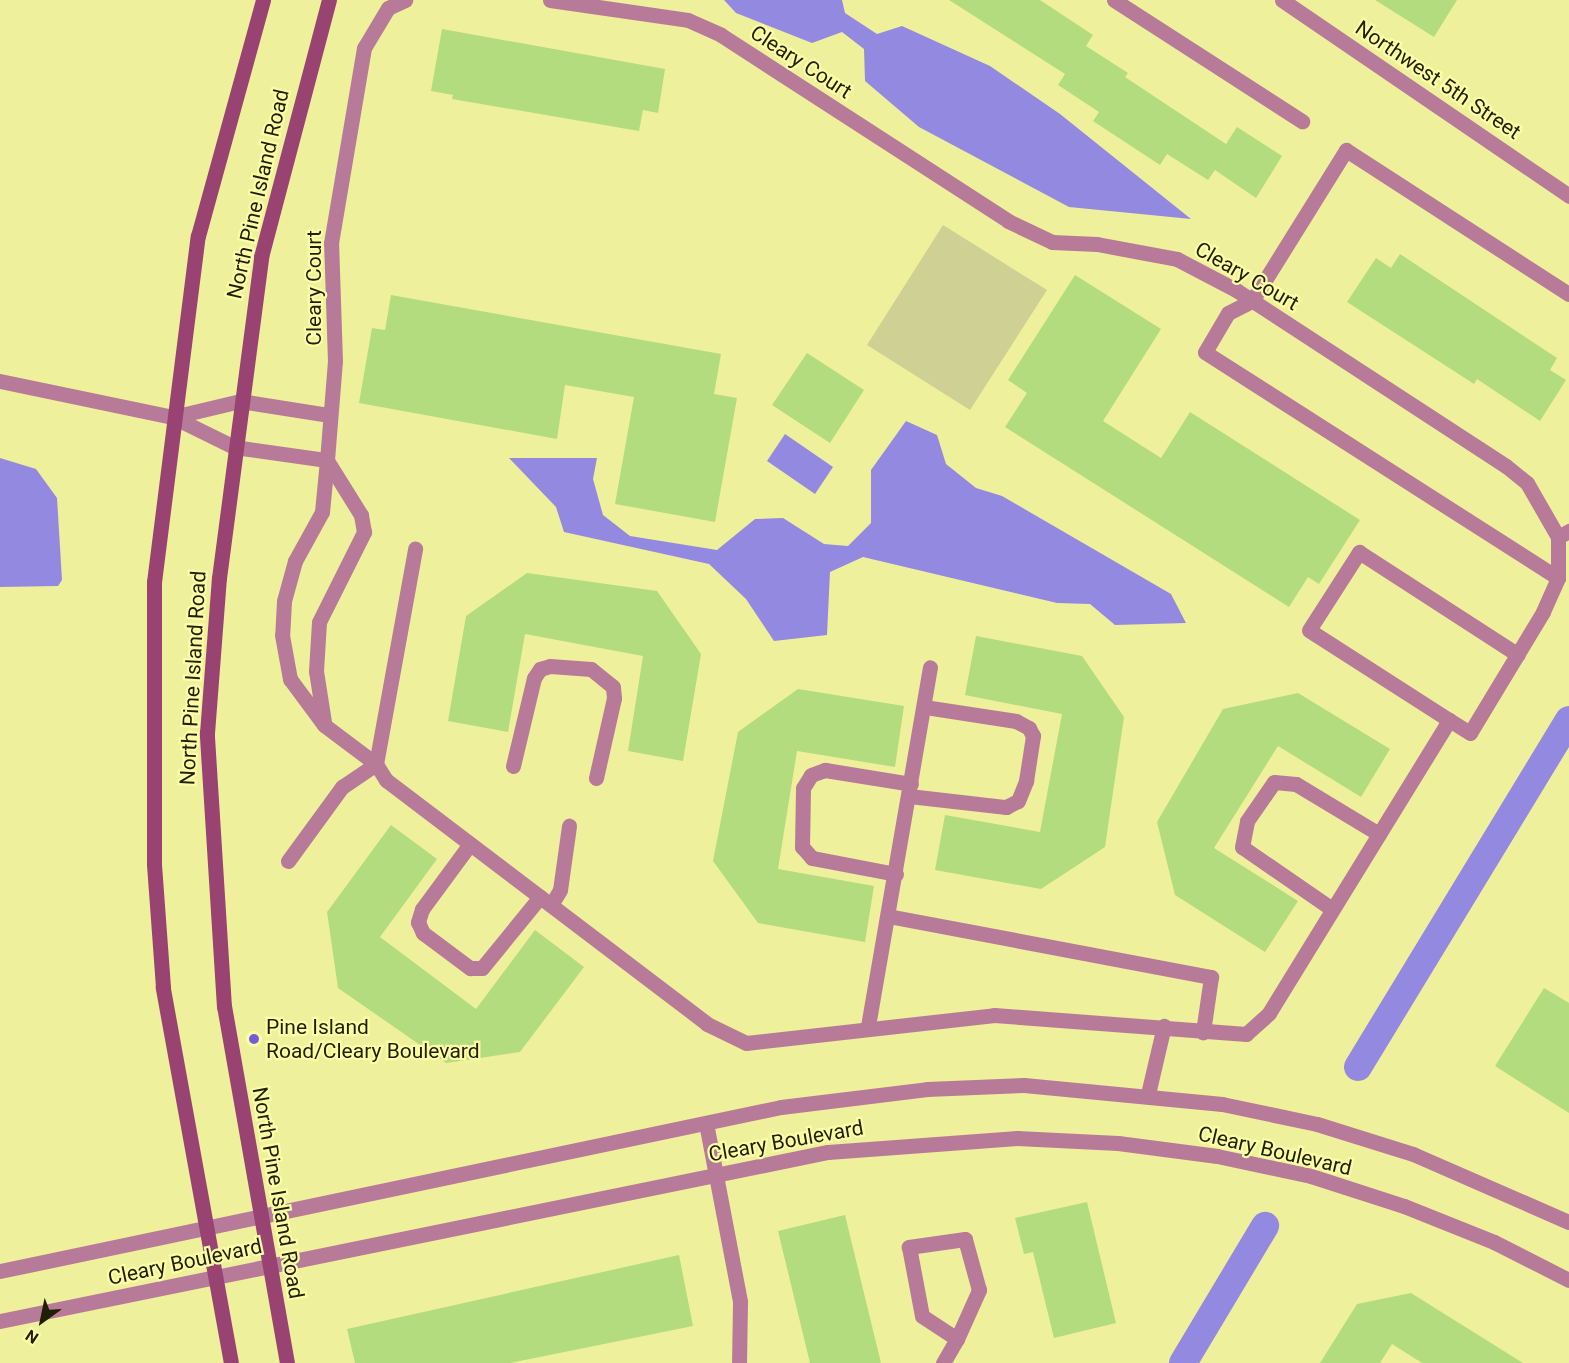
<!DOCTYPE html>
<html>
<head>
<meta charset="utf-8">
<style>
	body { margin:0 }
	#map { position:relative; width:1569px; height:1363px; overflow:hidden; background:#eff09b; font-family:Roboto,sans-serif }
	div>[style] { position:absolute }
	.green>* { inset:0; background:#cfd094 }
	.water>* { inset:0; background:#9489e1 }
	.canal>* { height:28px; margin:-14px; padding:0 14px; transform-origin:14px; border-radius:14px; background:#9489e1 }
	.building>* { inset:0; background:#b3dc7f }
	.service>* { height:15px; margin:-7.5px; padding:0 7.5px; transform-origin:7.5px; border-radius:7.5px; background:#b77b99 }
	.minor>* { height:15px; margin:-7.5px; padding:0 7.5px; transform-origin:7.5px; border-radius:7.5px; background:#b77b99 }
	.tertiary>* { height:15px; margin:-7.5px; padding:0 7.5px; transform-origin:7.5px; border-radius:7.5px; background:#b77b99 }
	.secondary>* { height:15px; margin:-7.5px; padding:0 7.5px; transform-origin:7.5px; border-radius:7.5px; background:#994373 }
	.dots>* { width:16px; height:16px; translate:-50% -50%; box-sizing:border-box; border:3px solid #fdfda8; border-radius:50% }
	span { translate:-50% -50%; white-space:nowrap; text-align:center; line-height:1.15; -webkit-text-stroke:4.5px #fdfda8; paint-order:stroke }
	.street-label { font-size:21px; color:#201f00 }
	.poi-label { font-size:21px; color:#201f00 }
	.left { translate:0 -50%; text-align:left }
	.north { position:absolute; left:12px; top:1291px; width:60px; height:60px; -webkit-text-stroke:4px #fdfda8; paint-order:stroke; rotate:213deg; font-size:16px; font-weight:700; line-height:24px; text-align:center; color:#201f00 }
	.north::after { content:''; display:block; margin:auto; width:21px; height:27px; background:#201f00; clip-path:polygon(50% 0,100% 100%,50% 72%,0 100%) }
</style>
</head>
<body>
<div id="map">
	<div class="green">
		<i style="clip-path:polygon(943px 225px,1047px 290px,970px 410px,867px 345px)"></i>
	</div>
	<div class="water">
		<i style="clip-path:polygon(724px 0,842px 0,845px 13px,877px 34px,902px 26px,990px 66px,1060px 114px,1191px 219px,1069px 207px,919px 127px,865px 81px,864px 49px,842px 32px,812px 43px,736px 13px)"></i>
		<i style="clip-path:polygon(906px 421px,937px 435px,946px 464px,976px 488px,1002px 496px,1171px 594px,1186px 623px,1115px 625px,1090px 604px,1057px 603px,863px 557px,830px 572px,827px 635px,774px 641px,746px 599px,709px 564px,564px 532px,556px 507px,509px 458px,597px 458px,593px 479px,603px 515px,630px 536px,717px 550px,755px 519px,783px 518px,824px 544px,848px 546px,871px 523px,871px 470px)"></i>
		<i style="clip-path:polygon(785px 434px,833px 467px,815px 494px,767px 461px)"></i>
		<i style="clip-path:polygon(0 458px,36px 469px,57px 498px,62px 580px,58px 586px,0 587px)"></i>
	</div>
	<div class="canal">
		<i style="left:1358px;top:1067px;width:406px;rotate:-58.7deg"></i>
		<i style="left:1183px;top:1363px;width:160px;rotate:-59.1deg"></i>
	</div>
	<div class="building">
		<i style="clip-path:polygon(949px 0,1040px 0,1093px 35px,1086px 46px,1128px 73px,1125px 77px,1226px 144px,1237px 127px,1282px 156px,1256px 198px,1215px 170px,1208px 180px,1167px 154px,1160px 165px,1093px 121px,1099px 112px,1058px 85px,1065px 74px)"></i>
		<i style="clip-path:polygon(1375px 0,1457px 0,1434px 37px)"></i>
		<i style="clip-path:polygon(442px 29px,665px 69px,658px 113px,643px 110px,639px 131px,452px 99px,453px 95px,431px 91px)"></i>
		<i style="clip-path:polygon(1400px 254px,1557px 358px,1550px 370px,1566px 380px,1540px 421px,1477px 379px,1474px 384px,1347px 302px,1376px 258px,1391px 268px)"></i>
		<i style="clip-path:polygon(1075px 275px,1161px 329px,1103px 421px,1161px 458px,1190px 412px,1360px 520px,1319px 584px,1308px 577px,1289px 607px,1005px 427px,1027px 393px,1008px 380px)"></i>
		<i style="clip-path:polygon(391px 295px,721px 354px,714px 394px,737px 398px,715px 522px,615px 504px,634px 397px,565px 385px,557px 439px,359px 403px,372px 328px,385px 330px)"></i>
		<i style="clip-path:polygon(807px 353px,864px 390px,830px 443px,772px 405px)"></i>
		<i style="clip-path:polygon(527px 573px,657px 591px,701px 654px,683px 761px,628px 751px,643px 656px,525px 634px,508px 732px,448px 721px,466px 616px)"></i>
		<i style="clip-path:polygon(976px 636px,1082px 656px,1124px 717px,1105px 847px,1041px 889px,935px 870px,945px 815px,1040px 832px,1062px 714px,965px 695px)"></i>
		<i style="clip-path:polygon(798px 689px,904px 706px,895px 767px,797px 751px,778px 869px,874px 886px,865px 942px,758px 923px,713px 861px,738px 732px)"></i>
		<i style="clip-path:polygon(1298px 693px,1390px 749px,1361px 797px,1278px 746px,1214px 848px,1298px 901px,1265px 952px,1175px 895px,1157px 822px,1223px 709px)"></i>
		<i style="clip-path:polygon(391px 825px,437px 859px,380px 937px,476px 1009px,535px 930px,584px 967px,520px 1052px,446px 1063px,338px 988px,327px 912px)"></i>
		<i style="clip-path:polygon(1544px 988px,1569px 1003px,1569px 1113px,1495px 1066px)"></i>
		<i style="clip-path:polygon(1087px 1202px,1116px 1323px,1054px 1338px,1033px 1252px,1024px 1254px,1015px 1218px)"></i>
		<i style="clip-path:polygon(845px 1215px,881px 1363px,810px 1363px,778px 1231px)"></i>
		<i style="clip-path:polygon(679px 1255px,693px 1326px,510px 1363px,355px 1363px,347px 1329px)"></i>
		<i style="clip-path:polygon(1411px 1293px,1523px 1363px,1422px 1363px,1392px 1344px,1380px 1363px,1320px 1363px,1357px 1304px)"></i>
	</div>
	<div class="service">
		<i style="left:0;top:381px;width:177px;rotate:11.8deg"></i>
		<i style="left:327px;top:460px;width:52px;rotate:95.5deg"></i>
		<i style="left:322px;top:512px;width:56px;rotate:118.9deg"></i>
		<i style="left:295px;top:561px;width:41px;rotate:105.4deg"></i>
		<i style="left:284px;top:601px;width:34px;rotate:93deg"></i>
		<i style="left:282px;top:635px;width:45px;rotate:79.7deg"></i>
		<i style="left:290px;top:679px;width:57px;rotate:53.5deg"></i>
		<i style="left:324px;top:725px;width:65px;rotate:36.9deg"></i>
		<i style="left:376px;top:764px;width:19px;rotate:58deg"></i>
		<i style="left:386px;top:780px;width:403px;rotate:37.2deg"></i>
		<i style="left:707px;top:1024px;width:43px;rotate:26deg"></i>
		<i style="left:746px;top:1043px;width:250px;rotate:-6.4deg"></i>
		<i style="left:994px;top:1015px;width:253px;rotate:4.3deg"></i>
		<i style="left:1246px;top:1034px;width:31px;rotate:-42deg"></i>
		<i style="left:1269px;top:1013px;width:344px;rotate:-58.4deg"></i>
		<i style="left:1449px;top:720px;width:166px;rotate:-147.3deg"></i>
		<i style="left:1309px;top:630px;width:93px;rotate:-57.3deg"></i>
		<i style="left:1359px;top:552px;width:189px;rotate:32.9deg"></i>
		<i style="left:1558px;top:537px;width:13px;rotate:-29deg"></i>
		<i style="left:1558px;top:578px;width:419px;rotate:-147.4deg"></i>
		<i style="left:1205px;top:352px;width:45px;rotate:-59.5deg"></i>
		<i style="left:1228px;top:313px;width:27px;rotate:-27deg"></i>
		<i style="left:1252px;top:301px;width:178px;rotate:-58.1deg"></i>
		<i style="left:1346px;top:150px;width:265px;rotate:32.9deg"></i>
		<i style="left:324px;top:722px;width:52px;rotate:-98.9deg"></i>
		<i style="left:316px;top:671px;width:49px;rotate:-86.5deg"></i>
		<i style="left:319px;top:622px;width:101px;rotate:-63.4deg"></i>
		<i style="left:364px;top:532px;width:17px;rotate:-100deg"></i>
		<i style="left:361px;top:515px;width:62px;rotate:-121.9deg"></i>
		<i style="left:513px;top:766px;width:90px;rotate:-76.6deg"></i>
		<i style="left:534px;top:678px;width:11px;rotate:-56deg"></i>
		<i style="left:540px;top:669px;width:10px;rotate:-17deg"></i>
		<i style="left:550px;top:666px;width:41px;rotate:4.2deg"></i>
		<i style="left:591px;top:669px;width:28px;rotate:39deg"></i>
		<i style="left:613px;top:687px;width:11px;rotate:85deg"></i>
		<i style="left:614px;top:698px;width:82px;rotate:102.7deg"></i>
		<i style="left:909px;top:796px;width:98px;rotate:6.5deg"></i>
		<i style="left:1006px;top:807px;width:13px;rotate:-27deg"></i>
		<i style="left:1018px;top:801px;width:22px;rotate:-68deg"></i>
		<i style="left:1026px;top:781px;width:46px;rotate:-81.2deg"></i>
		<i style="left:1033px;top:736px;width:9px;rotate:-117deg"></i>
		<i style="left:1029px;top:728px;width:15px;rotate:-152deg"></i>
		<i style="left:1016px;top:721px;width:93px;rotate:-171.3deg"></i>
		<i style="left:470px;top:844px;width:81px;rotate:126.4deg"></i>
		<i style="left:422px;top:909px;width:14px;rotate:107deg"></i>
		<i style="left:418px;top:922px;width:12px;rotate:66deg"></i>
		<i style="left:423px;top:933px;width:59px;rotate:36.7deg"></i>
		<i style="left:470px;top:968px;width:12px"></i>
		<i style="left:482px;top:968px;width:92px;rotate:-50.8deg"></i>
		<i style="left:288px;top:861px;width:92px;rotate:-53.9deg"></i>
		<i style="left:342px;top:787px;width:41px;rotate:-34.1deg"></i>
		<i style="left:376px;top:764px;width:219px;rotate:-79.7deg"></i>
		<i style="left:896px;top:874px;width:86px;rotate:-169.2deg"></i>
		<i style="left:812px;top:858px;width:15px;rotate:-132deg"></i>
		<i style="left:802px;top:847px;width:59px;rotate:-89deg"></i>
		<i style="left:803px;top:788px;width:15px;rotate:-58deg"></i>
		<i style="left:811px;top:775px;width:15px;rotate:-20deg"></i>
		<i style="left:825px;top:770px;width:87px;rotate:9.2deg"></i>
		<i style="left:551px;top:905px;width:17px;rotate:-59deg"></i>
		<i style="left:560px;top:890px;width:65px;rotate:-82deg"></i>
		<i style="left:1332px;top:909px;width:109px;rotate:-145.4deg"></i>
		<i style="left:1242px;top:847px;width:26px;rotate:-79deg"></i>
		<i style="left:1247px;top:821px;width:47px;rotate:-55.3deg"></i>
		<i style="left:1274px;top:782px;width:22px;rotate:5deg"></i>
		<i style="left:1296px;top:784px;width:97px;rotate:31.1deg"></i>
		<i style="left:888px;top:916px;width:329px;rotate:10.7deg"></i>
		<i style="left:1211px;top:977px;width:56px;rotate:98.3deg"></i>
		<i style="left:868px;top:1026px;width:364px;rotate:-80.2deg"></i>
		<i style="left:1148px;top:1094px;width:70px;rotate:-76.8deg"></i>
		<i style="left:706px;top:1123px;width:182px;rotate:79.2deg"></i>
		<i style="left:740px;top:1302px;width:61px;rotate:90.9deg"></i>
		<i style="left:943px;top:1363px;width:28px;rotate:-60deg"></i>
		<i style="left:957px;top:1339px;width:54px;rotate:-65.8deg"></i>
		<i style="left:979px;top:1290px;width:53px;rotate:-105.4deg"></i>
		<i style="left:965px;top:1239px;width:57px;rotate:171.9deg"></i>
		<i style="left:909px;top:1247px;width:70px;rotate:79.3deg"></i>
		<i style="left:922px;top:1316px;width:42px;rotate:33.3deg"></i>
	</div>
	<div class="minor">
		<i style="left:550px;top:0;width:139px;rotate:8.2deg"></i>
		<i style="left:688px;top:20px;width:36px;rotate:24deg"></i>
		<i style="left:721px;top:35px;width:342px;rotate:32.9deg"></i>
		<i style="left:1008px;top:221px;width:49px;rotate:25.5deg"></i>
		<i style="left:1052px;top:242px;width:45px;rotate:2.5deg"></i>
		<i style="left:1097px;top:244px;width:81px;rotate:10.6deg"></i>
		<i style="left:1177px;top:259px;width:67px;rotate:27.7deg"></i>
		<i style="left:1236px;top:290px;width:322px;rotate:33.1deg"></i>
		<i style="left:1506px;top:466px;width:27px;rotate:39deg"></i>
		<i style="left:1527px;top:483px;width:62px;rotate:60.1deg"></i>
		<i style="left:1558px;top:537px;width:41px;rotate:90deg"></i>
		<i style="left:1558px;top:578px;width:37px;rotate:114deg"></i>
		<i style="left:1543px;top:612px;width:141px;rotate:121.1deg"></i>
		<i style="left:1470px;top:733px;width:25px;rotate:-148deg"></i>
		<i style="left:1114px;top:0;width:224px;rotate:32.8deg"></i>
		<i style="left:1282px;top:0;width:348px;rotate:34.3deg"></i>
		<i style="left:173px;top:417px;width:68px;rotate:26.2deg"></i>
		<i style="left:234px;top:447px;width:94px;rotate:8deg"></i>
		<i style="left:327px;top:460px;width:99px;rotate:-85.4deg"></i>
		<i style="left:335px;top:361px;width:118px;rotate:-91.9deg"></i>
		<i style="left:331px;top:243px;width:198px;rotate:-80.4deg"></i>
		<i style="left:364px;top:48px;width:47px;rotate:-59deg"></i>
		<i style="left:388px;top:8px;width:19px;rotate:-25deg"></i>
		<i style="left:173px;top:417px;width:69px;rotate:-13.4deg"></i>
		<i style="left:240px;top:401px;width:89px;rotate:9deg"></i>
	</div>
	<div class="tertiary">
		<i style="left:0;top:1271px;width:798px;rotate:-11.86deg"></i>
		<i style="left:781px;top:1107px;width:147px;rotate:-7deg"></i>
		<i style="left:927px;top:1089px;width:97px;rotate:-2.4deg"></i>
		<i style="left:1024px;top:1085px;width:199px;rotate:5.5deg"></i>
		<i style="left:1222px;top:1104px;width:97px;rotate:11.9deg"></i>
		<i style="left:1317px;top:1124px;width:101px;rotate:17.4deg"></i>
		<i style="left:1413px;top:1154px;width:170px;rotate:23.6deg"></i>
		<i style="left:0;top:1321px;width:845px;rotate:-11.54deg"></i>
		<i style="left:828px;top:1152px;width:190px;rotate:-4.2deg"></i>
		<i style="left:1017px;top:1138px;width:101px;rotate:2.8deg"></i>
		<i style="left:1118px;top:1143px;width:100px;rotate:7.5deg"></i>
		<i style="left:1217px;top:1156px;width:96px;rotate:12deg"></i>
		<i style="left:1311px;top:1176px;width:98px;rotate:17.9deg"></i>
		<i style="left:1404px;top:1206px;width:97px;rotate:21.8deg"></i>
		<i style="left:1494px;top:1242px;width:84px;rotate:26.9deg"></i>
	</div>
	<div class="secondary">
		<i style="left:231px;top:1363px;width:382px;rotate:-100.3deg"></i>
		<i style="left:163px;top:987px;width:123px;rotate:-94.2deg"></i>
		<i style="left:154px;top:864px;width:282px;rotate:-90deg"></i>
		<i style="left:154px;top:582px;width:349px;rotate:-82.8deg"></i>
		<i style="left:198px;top:236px;width:245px;rotate:-74.6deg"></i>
		<i style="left:287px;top:1363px;width:362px;rotate:-100deg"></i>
		<i style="left:224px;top:1007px;width:275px;rotate:-93.6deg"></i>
		<i style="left:207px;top:733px;width:155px;rotate:-85.6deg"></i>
		<i style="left:219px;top:578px;width:324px;rotate:-82.5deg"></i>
		<i style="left:261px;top:257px;width:266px;rotate:-75.2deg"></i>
	</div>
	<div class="dots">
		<i style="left:254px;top:1039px;background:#755dd7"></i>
	</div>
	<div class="street-label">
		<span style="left:801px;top:62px;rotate:33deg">Cleary Court</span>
		<span style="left:1438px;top:80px;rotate:34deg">Northwest 5th Street</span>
		<span style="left:258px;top:194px;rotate:-77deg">North Pine Island Road</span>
		<span style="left:1247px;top:276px;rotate:30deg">Cleary Court</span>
		<span style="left:314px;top:288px;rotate:-90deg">Cleary Court</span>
		<span style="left:193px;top:678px;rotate:-87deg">North Pine Island Road</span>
		<span style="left:786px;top:1141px;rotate:-10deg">Cleary Boulevard</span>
		<span style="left:1275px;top:1151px;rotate:13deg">Cleary Boulevard</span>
		<span style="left:278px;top:1193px;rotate:80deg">North Pine Island Road</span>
		<span style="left:185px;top:1262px;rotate:-12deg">Cleary Boulevard</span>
	</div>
	<div class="poi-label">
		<span class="left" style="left:266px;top:1039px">Pine Island<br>Road/Cleary Boulevard</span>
	</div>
	<div class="north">N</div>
</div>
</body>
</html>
